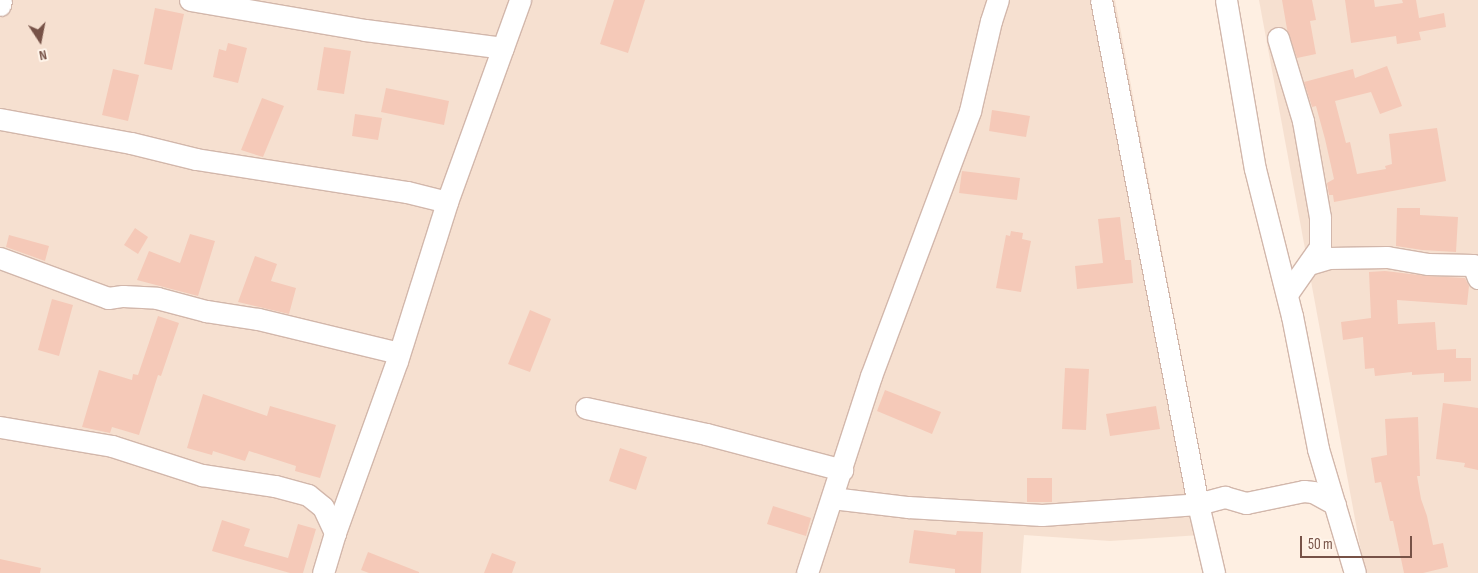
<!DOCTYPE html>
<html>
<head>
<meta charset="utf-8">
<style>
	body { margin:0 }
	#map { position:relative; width:1478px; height:573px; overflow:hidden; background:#feefe2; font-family:"Sofia Sans Condensed",sans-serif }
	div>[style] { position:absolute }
	.residential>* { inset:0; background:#f6e0d0 }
	.building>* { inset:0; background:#f5c9b8 }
	.roads { filter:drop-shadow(1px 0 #d2b7ab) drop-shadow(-1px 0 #d2b7ab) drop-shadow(0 1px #d2b7ab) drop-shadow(0 -1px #d2b7ab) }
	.minor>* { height:21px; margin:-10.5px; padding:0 10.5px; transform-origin:10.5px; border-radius:10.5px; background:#fff }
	span { translate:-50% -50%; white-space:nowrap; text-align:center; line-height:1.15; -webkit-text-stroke:5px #fff4e9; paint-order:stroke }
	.north { position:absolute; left:15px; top:15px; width:50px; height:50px; -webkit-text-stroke:4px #fff4e9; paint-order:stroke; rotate:169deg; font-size:14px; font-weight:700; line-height:20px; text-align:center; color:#775247 }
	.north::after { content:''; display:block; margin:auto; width:18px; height:22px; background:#775247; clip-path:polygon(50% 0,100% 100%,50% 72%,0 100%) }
	.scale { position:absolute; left:1300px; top:536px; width:112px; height:22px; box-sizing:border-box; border:2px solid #775247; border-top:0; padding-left:6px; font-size:15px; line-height:18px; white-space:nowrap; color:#775247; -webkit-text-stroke:4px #fff4e9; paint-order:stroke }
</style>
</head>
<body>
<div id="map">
	<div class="residential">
		<i style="clip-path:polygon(0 0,1115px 0,1215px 534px,1110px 541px,1024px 535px,1021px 573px,0 573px)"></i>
		<i style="clip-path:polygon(1259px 0,1478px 0,1478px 573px,1365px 573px)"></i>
	</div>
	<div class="building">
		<i style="clip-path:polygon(614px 0,645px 0,628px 53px,600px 44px)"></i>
		<i style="clip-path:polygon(1282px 0,1312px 0,1316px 20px,1310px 21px,1316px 54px,1297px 58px,1287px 29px)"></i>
		<i style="clip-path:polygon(1345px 0,1374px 0,1375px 7px,1403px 3px,1402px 0,1416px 0,1419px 18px,1444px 13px,1446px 27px,1419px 32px,1421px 40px,1397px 44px,1396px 36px,1351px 43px)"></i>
		<i style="clip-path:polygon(155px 8px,184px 14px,172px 70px,144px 64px)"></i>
		<i style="clip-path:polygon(228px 43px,247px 48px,238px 83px,213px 77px,219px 49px,226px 51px)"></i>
		<i style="clip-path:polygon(324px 47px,351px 51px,344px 94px,317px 90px)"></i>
		<i style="clip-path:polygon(1387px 66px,1402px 106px,1380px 114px,1371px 92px,1335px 101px,1346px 143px,1350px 142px,1357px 174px,1386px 169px,1385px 166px,1392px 164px,1389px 134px,1437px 128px,1446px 181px,1334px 202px,1333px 195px,1329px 195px,1327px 183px,1334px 179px,1325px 139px,1316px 106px,1312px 107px,1304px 82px,1353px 69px,1355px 78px)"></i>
		<i style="clip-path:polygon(113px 69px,139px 75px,128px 121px,102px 115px)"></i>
		<i style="clip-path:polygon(386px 88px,449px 101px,444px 125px,381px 112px)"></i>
		<i style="clip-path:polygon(262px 98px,284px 106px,263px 157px,241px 150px)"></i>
		<i style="clip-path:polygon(992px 110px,1030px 116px,1026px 137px,989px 131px)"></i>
		<i style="clip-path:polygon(355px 114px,382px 118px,378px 140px,352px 136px)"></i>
		<i style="clip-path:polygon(962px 171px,1020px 178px,1017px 200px,959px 193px)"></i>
		<i style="clip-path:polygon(1397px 208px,1420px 208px,1420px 215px,1458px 217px,1456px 252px,1422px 250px,1396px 246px)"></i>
		<i style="clip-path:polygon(1120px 217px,1125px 260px,1131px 260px,1133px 283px,1077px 289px,1075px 266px,1103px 263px,1098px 219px)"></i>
		<i style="clip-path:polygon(135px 228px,148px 237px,138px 254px,124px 245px)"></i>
		<i style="clip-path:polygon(1011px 231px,1023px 233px,1022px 239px,1031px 241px,1021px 292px,996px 288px,1006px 235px,1010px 236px)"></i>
		<i style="clip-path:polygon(190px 234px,215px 241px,198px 296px,137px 280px,149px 251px,180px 263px)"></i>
		<i style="clip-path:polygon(9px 235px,49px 246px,45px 261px,6px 247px)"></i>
		<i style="clip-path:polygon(255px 256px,277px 264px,271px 281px,296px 288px,289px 314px,238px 302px)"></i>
		<i style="clip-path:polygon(1385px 271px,1428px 276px,1465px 278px,1469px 286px,1467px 305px,1397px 300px,1398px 324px,1435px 322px,1437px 350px,1456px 349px,1456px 358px,1471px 358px,1471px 381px,1444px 382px,1444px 373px,1412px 375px,1412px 372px,1375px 376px,1374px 368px,1365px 369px,1363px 337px,1343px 340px,1341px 322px,1371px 318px,1369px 272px)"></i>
		<i style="clip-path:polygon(52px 299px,73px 305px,59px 356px,38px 350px)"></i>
		<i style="clip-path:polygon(530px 310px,551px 319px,530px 372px,508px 364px)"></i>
		<i style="clip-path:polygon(158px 316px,179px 323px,161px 376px,158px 375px,139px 435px,112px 427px,110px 433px,82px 427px,99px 370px,132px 380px,133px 374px,138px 375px)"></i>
		<i style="clip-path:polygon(1065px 368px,1089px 369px,1086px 430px,1062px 429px)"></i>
		<i style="clip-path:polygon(885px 390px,941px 412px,932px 434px,877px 411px)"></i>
		<i style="clip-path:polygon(203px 394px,267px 416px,270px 406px,336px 425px,320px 478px,295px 471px,296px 466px,249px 451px,245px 461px,213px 451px,212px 455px,187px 448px)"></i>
		<i style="clip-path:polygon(1443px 403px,1478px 408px,1478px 470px,1464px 467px,1465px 463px,1436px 459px)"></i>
		<i style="clip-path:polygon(1156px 406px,1160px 429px,1110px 436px,1106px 414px)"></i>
		<i style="clip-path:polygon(1418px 417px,1420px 476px,1417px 476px,1421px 499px,1427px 516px,1433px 545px,1443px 543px,1448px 567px,1423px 573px,1404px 573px,1393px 521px,1390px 521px,1381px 482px,1375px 483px,1371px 458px,1387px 455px,1385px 419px)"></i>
		<i style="clip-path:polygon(620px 448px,647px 457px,636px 490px,609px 481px)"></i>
		<i style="clip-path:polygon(1027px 478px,1052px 478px,1052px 502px,1027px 502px)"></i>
		<i style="clip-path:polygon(773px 506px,811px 518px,806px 536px,767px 524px)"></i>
		<i style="clip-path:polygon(222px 520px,250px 529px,244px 546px,288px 558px,298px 524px,316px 529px,303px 573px,290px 573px,212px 551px)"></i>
		<i style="clip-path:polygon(914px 530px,956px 535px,957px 531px,983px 532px,981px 573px,955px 573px,955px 569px,909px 563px)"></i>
		<i style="clip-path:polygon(368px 552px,419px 572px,419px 573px,369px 573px,361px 570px)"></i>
		<i style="clip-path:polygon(492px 553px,516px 562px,512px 573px,484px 573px)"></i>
		<i style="clip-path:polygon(0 559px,41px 568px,40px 573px,0 573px)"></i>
	</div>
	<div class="roads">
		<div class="minor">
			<i style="left:190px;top:0;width:178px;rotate:9.7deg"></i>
			<i style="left:365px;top:30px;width:139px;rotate:7.4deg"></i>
			<i style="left:1101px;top:0;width:513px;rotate:79.11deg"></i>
			<i style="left:1198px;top:504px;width:71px;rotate:76.9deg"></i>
			<i style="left:1226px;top:0;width:171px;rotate:80.3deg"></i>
			<i style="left:1255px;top:169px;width:152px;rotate:75.9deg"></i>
			<i style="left:1292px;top:316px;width:136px;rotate:78.9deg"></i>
			<i style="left:1318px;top:449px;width:129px;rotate:73.4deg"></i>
			<i style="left:0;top:5px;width:5px;rotate:-79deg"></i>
			<i style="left:1278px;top:38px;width:87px;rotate:73.2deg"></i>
			<i style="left:1303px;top:121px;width:97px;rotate:80deg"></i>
			<i style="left:1320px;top:217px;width:30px;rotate:90deg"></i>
			<i style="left:1320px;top:247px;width:57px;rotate:125.1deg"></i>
			<i style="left:0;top:119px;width:133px;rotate:10.4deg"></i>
			<i style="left:131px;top:143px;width:67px;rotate:13.8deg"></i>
			<i style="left:196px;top:159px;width:214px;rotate:8.9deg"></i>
			<i style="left:407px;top:192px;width:41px;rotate:14deg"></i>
			<i style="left:0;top:258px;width:115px;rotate:20.3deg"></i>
			<i style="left:108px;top:298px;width:15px;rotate:-8deg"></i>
			<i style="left:123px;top:296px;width:34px;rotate:3deg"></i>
			<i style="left:157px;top:298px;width:51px;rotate:14.9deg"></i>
			<i style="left:206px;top:311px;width:53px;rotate:8.7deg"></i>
			<i style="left:258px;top:319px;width:145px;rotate:13.6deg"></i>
			<i style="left:1309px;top:264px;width:21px;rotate:-17deg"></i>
			<i style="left:1329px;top:258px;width:58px;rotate:-1deg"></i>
			<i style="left:1387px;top:257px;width:42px;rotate:9.7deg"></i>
			<i style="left:1428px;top:264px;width:45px;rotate:1.3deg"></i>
			<i style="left:1473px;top:265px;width:14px;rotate:69deg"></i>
			<i style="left:586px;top:408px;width:123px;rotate:12.2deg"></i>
			<i style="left:706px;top:434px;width:141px;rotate:14.8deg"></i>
			<i style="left:0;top:427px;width:114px;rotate:9.6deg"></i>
			<i style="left:112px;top:446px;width:95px;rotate:17.9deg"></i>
			<i style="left:202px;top:475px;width:74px;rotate:8.6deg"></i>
			<i style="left:275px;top:486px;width:34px;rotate:15deg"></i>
			<i style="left:308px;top:495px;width:19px;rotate:39deg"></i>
			<i style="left:323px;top:507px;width:29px;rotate:65deg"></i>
			<i style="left:832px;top:498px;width:77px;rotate:6.8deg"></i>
			<i style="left:908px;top:507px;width:134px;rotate:3.4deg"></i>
			<i style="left:1042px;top:515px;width:156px;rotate:-4deg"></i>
			<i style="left:1198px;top:504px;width:28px;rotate:-15deg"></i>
			<i style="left:1225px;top:497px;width:22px;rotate:16deg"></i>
			<i style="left:1246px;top:503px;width:59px;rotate:-11.7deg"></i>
			<i style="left:1304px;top:491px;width:9px;rotate:6deg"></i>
			<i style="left:1313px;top:492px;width:25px;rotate:29deg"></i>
			<i style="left:323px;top:573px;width:42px;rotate:-73.3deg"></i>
			<i style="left:335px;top:533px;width:183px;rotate:-70.2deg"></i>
			<i style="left:397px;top:361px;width:167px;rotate:-72.5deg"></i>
			<i style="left:447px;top:202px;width:215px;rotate:-70.1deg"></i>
			<i style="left:807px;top:573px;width:207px;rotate:-72deg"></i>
			<i style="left:871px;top:376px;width:283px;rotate:-69.5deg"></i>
			<i style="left:970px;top:111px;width:92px;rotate:-76.9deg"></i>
			<i style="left:991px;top:21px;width:22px;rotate:-72deg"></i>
		</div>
	</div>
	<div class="north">N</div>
	<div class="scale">50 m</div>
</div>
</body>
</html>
